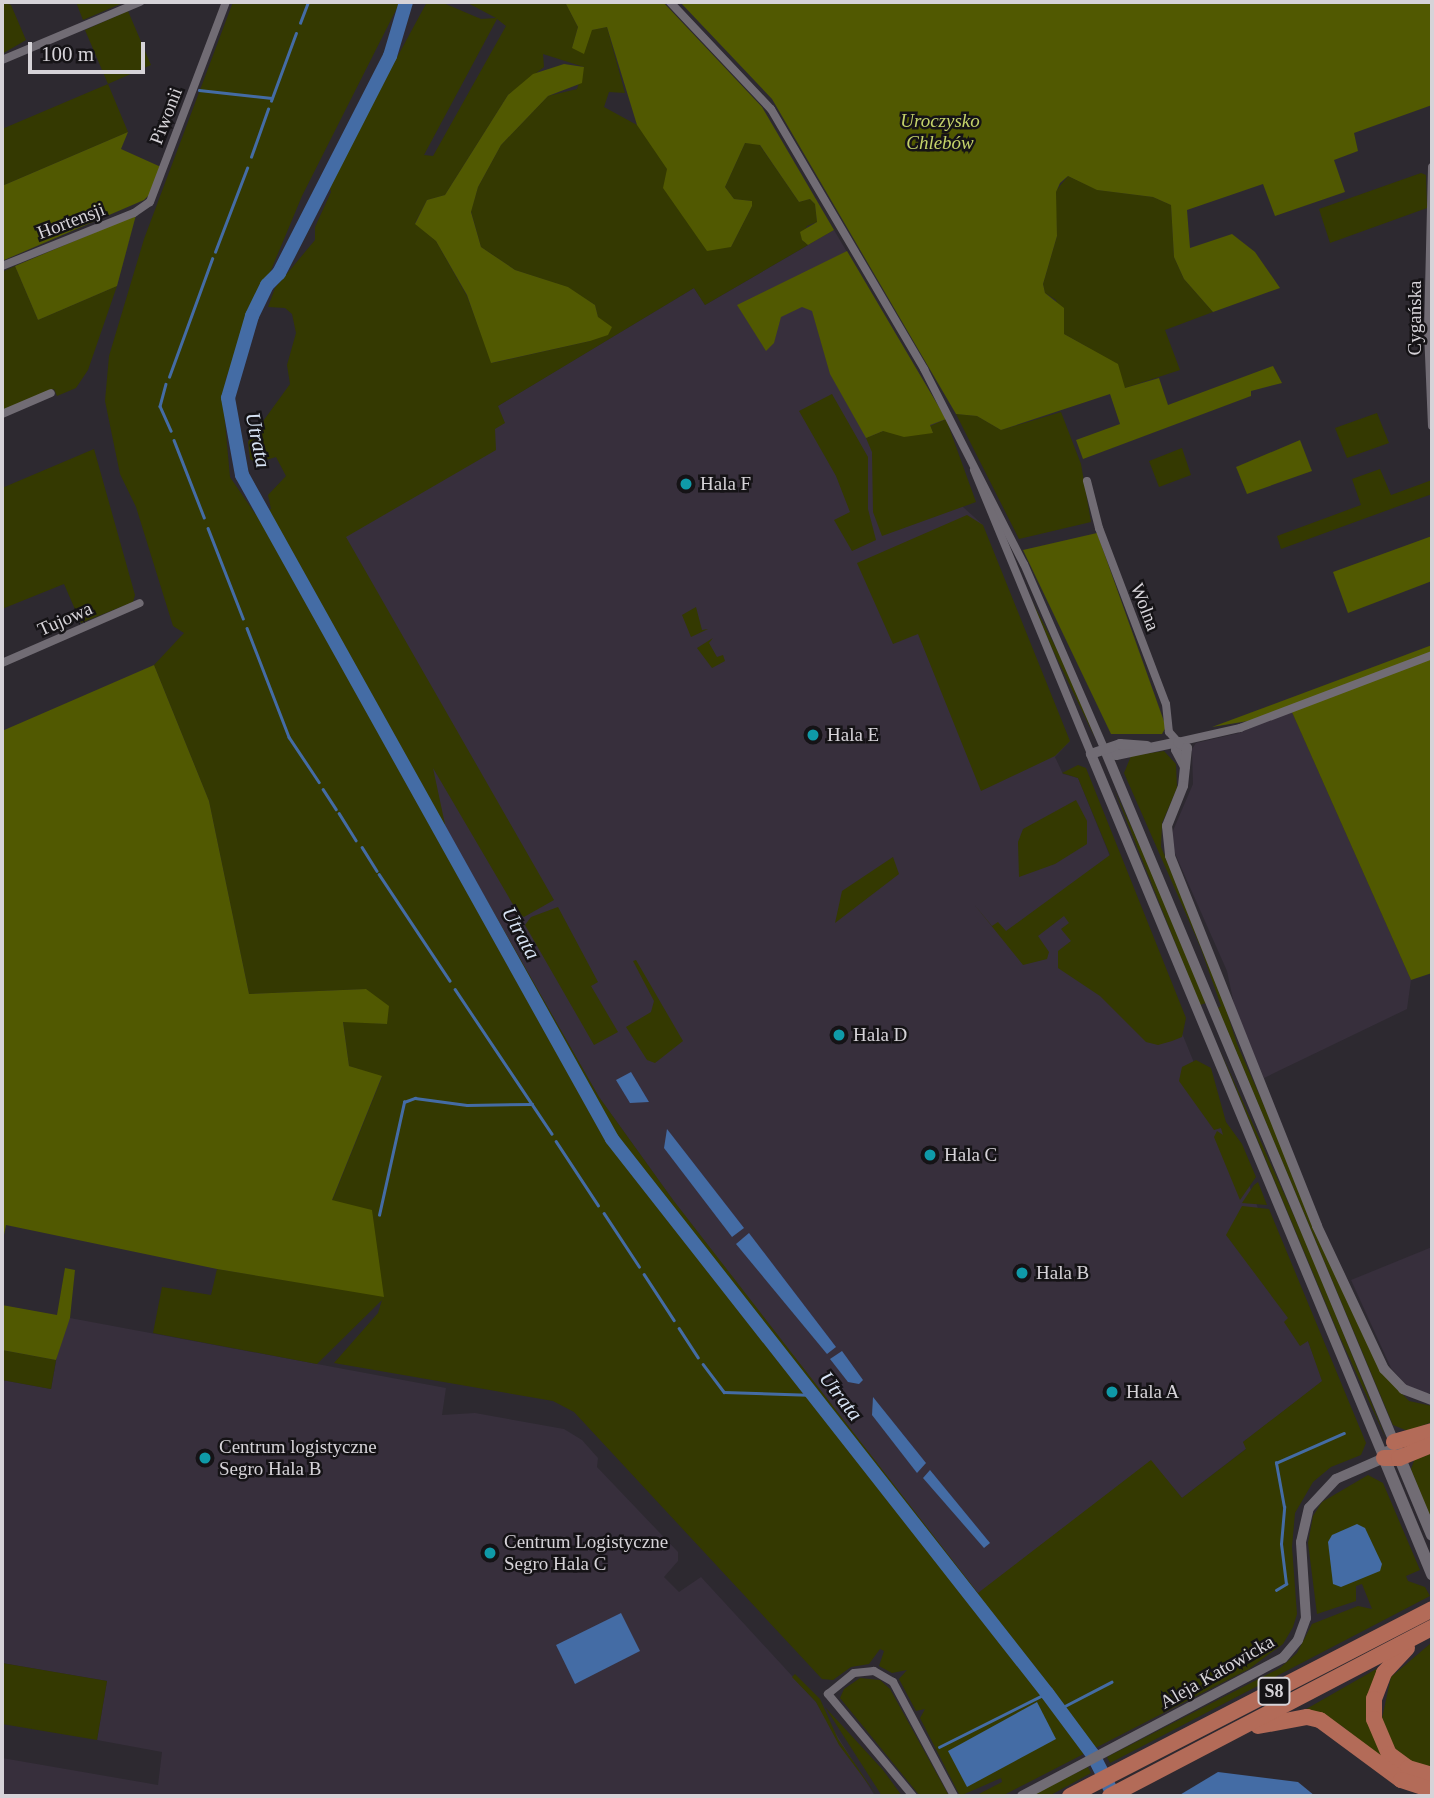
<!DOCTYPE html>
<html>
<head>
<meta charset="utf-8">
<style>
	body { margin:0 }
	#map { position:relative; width:1434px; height:1798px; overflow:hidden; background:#2d2930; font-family:"Times New Roman",serif }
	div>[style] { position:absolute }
	.built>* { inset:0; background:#372f3c }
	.green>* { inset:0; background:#343901 }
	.forest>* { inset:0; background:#515901 }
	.water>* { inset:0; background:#446ca5 }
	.stream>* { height:2.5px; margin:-1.25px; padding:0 1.25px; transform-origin:1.25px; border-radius:1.25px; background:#446ca5 }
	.river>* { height:14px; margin:-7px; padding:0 7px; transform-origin:7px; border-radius:7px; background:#446ca5 }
	.minor>* { height:8px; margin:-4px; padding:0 4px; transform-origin:4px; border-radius:4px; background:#716c74 }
	.tertiary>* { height:10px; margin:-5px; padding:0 5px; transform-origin:5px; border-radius:5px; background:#716c74 }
	.secondary>* { height:12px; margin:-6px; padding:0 6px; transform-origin:6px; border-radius:6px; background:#716c74 }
	.motorway>* { height:16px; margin:-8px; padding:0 8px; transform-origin:8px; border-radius:8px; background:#b36b58 }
	.dots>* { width:19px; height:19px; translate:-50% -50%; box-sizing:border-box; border:4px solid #151316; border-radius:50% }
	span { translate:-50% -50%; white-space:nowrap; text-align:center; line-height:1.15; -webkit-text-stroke:5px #151316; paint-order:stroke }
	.shield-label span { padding:2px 5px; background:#151316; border:2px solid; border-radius:5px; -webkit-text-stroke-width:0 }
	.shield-label { font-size:18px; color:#d6d3d8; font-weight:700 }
	.street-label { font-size:19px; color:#d6d3d8 }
	.park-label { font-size:19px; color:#c4d26a; font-style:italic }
	.poi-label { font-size:19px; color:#d6d3d8 }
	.left { translate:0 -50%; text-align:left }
	.water-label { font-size:21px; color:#d8e4f5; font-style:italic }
	.frame { position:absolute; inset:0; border:4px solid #d6d3d8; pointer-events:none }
	.scale { position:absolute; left:28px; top:42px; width:117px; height:32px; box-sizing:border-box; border:4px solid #d6d3d8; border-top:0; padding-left:9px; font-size:21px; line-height:24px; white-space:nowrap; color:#d6d3d8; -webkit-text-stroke:5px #151316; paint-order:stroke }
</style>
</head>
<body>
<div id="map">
	<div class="built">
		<i style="clip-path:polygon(834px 230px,946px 419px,963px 507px,983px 525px,998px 591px,1070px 741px,1055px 757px,1063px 774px,1078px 778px,1219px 1124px,1239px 1158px,1323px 1381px,1243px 1442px,1247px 1448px,1182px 1498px,1151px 1461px,978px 1594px,673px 1200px,599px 1097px,407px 761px,285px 534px,694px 288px,705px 305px)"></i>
		<i style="clip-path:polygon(1291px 710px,1411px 980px,1407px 1009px,1264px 1078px,1235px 1009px,1227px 971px,1173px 849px,1172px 833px,1193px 784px,1192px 749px,1196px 743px,1239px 733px)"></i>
		<i style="clip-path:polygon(1432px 1247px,1432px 1393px,1425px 1393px,1406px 1385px,1391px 1368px,1351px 1280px)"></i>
		<i style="clip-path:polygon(70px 1318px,446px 1388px,442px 1415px,475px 1413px,564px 1429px,582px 1440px,598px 1458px,597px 1467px,678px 1552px,678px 1561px,664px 1577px,679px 1592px,701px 1577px,816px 1702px,875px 1796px,2px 1796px,2px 1758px,158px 1785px,162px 1752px,97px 1740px,107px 1681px,2px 1663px,2px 1380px,51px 1389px,61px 1334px)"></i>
	</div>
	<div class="green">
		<i style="clip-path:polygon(2px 2px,11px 5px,26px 40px,2px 54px)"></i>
		<i style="clip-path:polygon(76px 2px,125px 2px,83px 20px)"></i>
		<i style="clip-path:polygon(evenodd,233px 2px,400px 2px,302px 196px,226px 378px,224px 411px,230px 477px,256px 515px,271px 509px,268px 495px,286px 476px,276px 457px,256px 463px,250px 459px,248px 442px,290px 384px,287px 365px,296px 333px,292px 314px,285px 308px,268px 307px,275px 288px,315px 240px,315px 227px,331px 192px,329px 183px,427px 2px,441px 2px,481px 19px,496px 18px,466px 2px,565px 2px,578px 27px,572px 48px,592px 30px,607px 27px,625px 93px,609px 92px,604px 107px,637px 125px,731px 247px,752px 206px,752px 201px,734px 199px,725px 187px,745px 143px,759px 144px,799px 202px,810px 199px,815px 204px,817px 222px,807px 226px,802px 240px,808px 245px,705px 305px,694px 288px,498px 406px,505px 423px,495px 429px,496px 450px,346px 537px,554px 900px,524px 917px,518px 913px,433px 768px,446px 829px,599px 1097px,673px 1200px,978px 1593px,1151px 1460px,1182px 1498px,1246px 1449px,1243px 1442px,1322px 1381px,1308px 1341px,1300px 1346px,1284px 1322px,1288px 1318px,1226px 1235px,1242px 1206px,1269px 1209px,1366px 1443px,1361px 1455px,1331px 1467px,1313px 1482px,1295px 1513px,1292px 1547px,1297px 1614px,1293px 1627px,1283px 1644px,1249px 1669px,1002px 1796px,975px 1796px,1002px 1782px,1001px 1778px,960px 1796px,920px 1718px,925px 1709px,916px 1711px,899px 1679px,907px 1670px,892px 1673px,879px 1666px,884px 1651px,880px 1649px,869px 1664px,851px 1667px,833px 1680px,822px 1679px,574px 1412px,553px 1401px,334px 1363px,378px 1313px,382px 1300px,317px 1364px,153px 1333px,162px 1287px,211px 1295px,217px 1269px,384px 1296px,332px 1201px,382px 1077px,349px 1066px,343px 1021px,387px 1024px,366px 989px,249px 994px,209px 801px,154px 665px,184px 633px,173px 626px,136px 507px,120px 474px,105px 401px,109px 356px,144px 239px,233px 2px,497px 19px,506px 26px,433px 156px,424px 155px,497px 19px,233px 2px,543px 54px,584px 67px,577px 89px,548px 96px,501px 145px,478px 187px,471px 211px,481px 247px,515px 270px,567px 287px,595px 305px,598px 317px,590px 341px,492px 363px,467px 296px,436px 241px,415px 223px,427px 200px,445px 195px,508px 95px,544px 67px,543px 54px)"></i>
		<i style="clip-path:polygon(128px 11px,151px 65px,108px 84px,128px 132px,2px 186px,2px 129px,108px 84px,85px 30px)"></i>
		<i style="clip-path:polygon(1421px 173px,1426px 175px,1427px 208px,1330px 243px,1319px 209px)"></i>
		<i style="clip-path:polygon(1068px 176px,1098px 190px,1153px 197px,1171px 205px,1174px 257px,1184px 279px,1213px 312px,1165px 330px,1180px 370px,1125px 388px,1089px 348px,1064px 334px,1056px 300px,1045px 293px,1043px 284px,1057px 236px,1055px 192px)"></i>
		<i style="clip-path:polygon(15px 266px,38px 320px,117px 286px,88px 370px,76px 388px,57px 396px,54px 389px,2px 411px,2px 272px)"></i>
		<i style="clip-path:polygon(832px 394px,868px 457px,868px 509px,876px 540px,852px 551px,834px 520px,850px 512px,836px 476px,799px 411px)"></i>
		<i style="clip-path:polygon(1061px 412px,1081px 464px,1091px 522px,1019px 539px,956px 414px,977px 416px,1001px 430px)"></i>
		<i style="clip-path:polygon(1377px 413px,1389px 443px,1347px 458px,1335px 428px)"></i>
		<i style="clip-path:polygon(946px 419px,976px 502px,882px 536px,873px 512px,872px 452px,866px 438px,883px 431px,933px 433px,930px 426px)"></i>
		<i style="clip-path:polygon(1182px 448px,1191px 475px,1159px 487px,1149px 461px)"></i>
		<i style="clip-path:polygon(94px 449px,135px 595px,133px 602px,81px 623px,64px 584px,2px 609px,2px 488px)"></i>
		<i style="clip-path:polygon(1380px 469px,1391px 495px,1432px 480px,1432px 494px,1281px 549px,1277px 536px,1361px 505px,1352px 479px)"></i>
		<i style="clip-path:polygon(967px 515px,983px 525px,1070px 741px,1055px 756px,981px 791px,918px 634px,893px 644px,857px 563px)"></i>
		<i style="clip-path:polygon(1031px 599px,1070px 675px,1095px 738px,1052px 648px)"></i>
		<i style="clip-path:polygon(696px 607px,702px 630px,708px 629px,691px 637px,682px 615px)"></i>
		<i style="clip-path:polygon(713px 638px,709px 643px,717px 657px,723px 655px,725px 661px,712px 668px,697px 648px)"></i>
		<i style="clip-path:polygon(1164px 751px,1176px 764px,1177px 788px,1162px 823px,1161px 847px,1215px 975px,1237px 1044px,1380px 1371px,1409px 1401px,1432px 1406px,1432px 1422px,1408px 1431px,1393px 1425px,1218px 1008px,1221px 1006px,1200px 946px,1124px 773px,1131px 756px)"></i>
		<i style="clip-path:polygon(1078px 765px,1086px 768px,1186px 1018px,1182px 1037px,1172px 1041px,1158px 1045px,1146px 1042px,1100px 996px,1058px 968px,1058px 951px,1071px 941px,1061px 929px,1069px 923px,1064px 916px,1038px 936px,1049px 952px,1047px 959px,1023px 965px,973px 903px,992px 926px,998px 922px,1006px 931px,1110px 855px,1078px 778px,1062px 773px)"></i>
		<i style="clip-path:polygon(1114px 789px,1152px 872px,1206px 1003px,1200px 1005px)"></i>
		<i style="clip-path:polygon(1076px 800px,1087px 821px,1087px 844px,1055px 864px,1019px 877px,1018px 842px,1023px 829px)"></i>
		<i style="clip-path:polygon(893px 857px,899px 874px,835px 923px,842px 891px)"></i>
		<i style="clip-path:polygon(558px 907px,598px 982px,591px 986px,618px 1032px,594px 1045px,525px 925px,531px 917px)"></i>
		<i style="clip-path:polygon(636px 960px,683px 1041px,655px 1063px,647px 1060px,626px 1027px,651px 1012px,654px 1001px,633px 961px)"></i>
		<i style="clip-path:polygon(1219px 1048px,1311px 1254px,1387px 1441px,1339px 1335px)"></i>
		<i style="clip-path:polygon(1196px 1060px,1211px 1068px,1226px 1122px,1242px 1144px,1256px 1177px,1240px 1200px,1214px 1137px,1217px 1131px,1223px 1135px,1221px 1128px,1214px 1130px,1179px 1081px,1182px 1067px)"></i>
		<i style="clip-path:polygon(1258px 1182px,1267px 1205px,1242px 1203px,1254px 1185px)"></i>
		<i style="clip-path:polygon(2px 1350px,56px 1360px,51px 1389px,2px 1380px)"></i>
		<i style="clip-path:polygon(1432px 1449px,1432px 1522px,1411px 1469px,1415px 1458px)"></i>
		<i style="clip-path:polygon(1368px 1475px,1383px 1483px,1420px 1570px,1406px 1576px,1408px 1581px,1425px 1587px,1430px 1596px,1110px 1763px,1107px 1757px,1280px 1668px,1297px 1653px,1312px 1624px,1358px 1606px,1372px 1609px,1362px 1584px,1356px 1586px,1356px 1601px,1317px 1614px,1308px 1543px,1313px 1516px,1322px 1502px)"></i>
		<i style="clip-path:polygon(1431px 1643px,1432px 1645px,1432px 1770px,1404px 1759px,1392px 1745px,1382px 1718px,1391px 1677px)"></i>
		<i style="clip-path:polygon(2px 1663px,107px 1681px,97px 1740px,2px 1724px)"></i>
		<i style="clip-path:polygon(1378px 1668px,1373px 1689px,1392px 1760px,1375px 1754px,1342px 1726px,1323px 1716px,1301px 1712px)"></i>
		<i style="clip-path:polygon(795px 1674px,820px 1699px,838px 1739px,877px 1796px,839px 1745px,816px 1702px,792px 1677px)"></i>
		<i style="clip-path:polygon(860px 1678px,880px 1680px,890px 1689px,949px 1796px,920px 1796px,840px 1698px,844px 1689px)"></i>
		<i style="clip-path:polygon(825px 1707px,883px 1770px,902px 1796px,882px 1796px)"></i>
		<i style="clip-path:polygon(1088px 1767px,1091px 1773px,1049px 1796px,1030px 1796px)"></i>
	</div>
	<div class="forest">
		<i style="clip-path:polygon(565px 2px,663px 2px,762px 107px,834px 230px,808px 245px,802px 240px,800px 232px,817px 222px,815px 204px,810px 199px,799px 202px,760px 145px,745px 143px,725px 187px,734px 199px,752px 201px,752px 206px,731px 247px,707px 251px,663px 188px,667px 169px,637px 125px,607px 27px,592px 30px,584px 54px,572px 48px,578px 27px)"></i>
		<i style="clip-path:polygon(680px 2px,1432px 2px,1432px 105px,1354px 133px,1358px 151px,1334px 160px,1345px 192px,1275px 216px,1263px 184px,1187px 210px,1190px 248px,1232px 234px,1255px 252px,1280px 288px,1213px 312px,1184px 279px,1174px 257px,1171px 205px,1153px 197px,1097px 190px,1068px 176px,1060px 183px,1056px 192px,1057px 236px,1043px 284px,1045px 293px,1064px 308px,1064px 334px,1118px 364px,1125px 388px,1159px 378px,1168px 405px,1273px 366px,1282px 383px,1251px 391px,1251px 396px,1083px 459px,1076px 440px,1120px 424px,1110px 394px,1001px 430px,977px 416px,956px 414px,772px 99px)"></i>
		<i style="clip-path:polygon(564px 64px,584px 67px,582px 83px,548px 96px,501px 145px,478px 187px,471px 212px,481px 247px,515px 270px,568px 287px,595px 305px,598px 317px,612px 327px,608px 335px,590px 341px,491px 363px,467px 295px,436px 241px,415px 224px,427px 200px,445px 195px,508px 95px,533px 74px)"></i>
		<i style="clip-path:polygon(128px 132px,121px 149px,161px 167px,152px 192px,144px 200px,2px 261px,2px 186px)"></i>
		<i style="clip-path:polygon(136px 215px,117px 286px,38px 320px,15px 266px)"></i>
		<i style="clip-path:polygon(847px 251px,946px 419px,930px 425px,933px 433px,904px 437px,883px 431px,866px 438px,830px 374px,812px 311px,802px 307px,781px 317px,774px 343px,766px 351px,737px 305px)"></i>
		<i style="clip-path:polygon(1300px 440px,1312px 471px,1247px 494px,1236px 467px)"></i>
		<i style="clip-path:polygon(1097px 533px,1166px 727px,1162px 734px,1111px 734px,1023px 550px)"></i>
		<i style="clip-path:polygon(1432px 536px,1432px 581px,1348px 613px,1333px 572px)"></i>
		<i style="clip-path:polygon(1432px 645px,1432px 652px,1254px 720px,1212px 727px)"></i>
		<i style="clip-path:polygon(1432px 658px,1432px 973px,1411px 980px,1291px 710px)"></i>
		<i style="clip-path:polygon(154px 665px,209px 801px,249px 994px,366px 989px,389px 1006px,387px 1024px,343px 1022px,349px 1066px,382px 1076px,332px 1200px,372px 1210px,384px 1297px,217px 1269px,6px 1225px,2px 1245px,2px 731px)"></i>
		<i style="clip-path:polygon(65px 1268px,75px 1270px,70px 1318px,56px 1360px,2px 1350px,2px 1305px,57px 1315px)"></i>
	</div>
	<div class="water">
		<i style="clip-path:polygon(631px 1072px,649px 1102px,630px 1103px,616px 1080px)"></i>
		<i style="clip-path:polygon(667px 1129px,744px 1228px,732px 1237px,664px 1148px)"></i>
		<i style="clip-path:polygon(749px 1233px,836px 1347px,827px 1354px,736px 1244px)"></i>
		<i style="clip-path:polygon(842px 1351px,863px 1380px,859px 1384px,848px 1382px,830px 1359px)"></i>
		<i style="clip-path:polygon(873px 1397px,926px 1463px,917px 1473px,872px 1415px)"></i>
		<i style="clip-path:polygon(930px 1470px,990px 1543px,984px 1548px,923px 1478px)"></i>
		<i style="clip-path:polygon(1357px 1524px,1365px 1528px,1382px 1564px,1380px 1571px,1341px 1587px,1333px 1584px,1328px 1542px,1332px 1535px)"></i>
		<i style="clip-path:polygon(621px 1613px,640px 1651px,575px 1684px,556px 1645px)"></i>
		<i style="clip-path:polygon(1037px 1702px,1056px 1739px,967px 1787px,948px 1751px)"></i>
		<i style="clip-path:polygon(1218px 1772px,1298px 1782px,1315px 1796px,1178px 1796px)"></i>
	</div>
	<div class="stream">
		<i style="left:300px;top:23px;width:22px;rotate:-69deg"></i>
		<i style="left:199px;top:90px;width:73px;rotate:6.3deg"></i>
		<i style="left:271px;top:101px;width:72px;rotate:-69.8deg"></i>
		<i style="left:251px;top:157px;width:51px;rotate:-70.5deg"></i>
		<i style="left:215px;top:252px;width:90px;rotate:-69.1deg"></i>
		<i style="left:169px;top:377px;width:126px;rotate:-70deg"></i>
		<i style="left:166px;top:384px;width:23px;rotate:105deg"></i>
		<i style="left:160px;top:406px;width:27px;rotate:66deg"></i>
		<i style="left:174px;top:440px;width:83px;rotate:68.7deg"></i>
		<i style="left:208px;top:528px;width:97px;rotate:68.7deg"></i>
		<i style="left:247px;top:628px;width:117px;rotate:68.9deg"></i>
		<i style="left:289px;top:737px;width:54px;rotate:56.3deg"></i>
		<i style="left:323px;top:789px;width:24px;rotate:57deg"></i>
		<i style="left:339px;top:813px;width:32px;rotate:58deg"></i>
		<i style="left:362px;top:847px;width:28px;rotate:58deg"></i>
		<i style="left:379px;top:874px;width:128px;rotate:56.4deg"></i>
		<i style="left:455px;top:989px;width:174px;rotate:56.2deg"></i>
		<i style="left:556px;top:1141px;width:77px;rotate:56.7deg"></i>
		<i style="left:604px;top:1213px;width:64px;rotate:56.6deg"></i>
		<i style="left:379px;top:1215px;width:116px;rotate:-77.5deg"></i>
		<i style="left:404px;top:1102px;width:12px;rotate:-20deg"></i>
		<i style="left:415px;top:1098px;width:52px;rotate:7.7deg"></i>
		<i style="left:467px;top:1105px;width:65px;rotate:-0.9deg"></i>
		<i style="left:644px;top:1274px;width:55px;rotate:56.9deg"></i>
		<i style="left:679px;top:1328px;width:35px;rotate:57deg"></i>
		<i style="left:703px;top:1364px;width:35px;rotate:53deg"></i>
		<i style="left:724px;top:1392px;width:91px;rotate:1.9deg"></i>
		<i style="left:1276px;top:1590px;width:12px;rotate:-31deg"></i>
		<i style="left:1286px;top:1584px;width:40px;rotate:-97.1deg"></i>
		<i style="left:1281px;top:1544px;width:37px;rotate:-85deg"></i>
		<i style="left:1284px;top:1507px;width:45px;rotate:-100.3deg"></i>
		<i style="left:1276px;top:1463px;width:74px;rotate:-23.8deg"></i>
		<i style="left:1059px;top:1709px;width:59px;rotate:-27.4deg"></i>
		<i style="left:939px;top:1747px;width:121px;rotate:-26.6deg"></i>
	</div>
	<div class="river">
		<i style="left:406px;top:2px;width:56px;rotate:106.5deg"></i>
		<i style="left:390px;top:56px;width:244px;rotate:117.1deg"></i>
		<i style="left:279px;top:273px;width:17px;rotate:135deg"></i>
		<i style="left:267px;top:285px;width:34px;rotate:116deg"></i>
		<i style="left:252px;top:316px;width:85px;rotate:106.3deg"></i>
		<i style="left:228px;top:398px;width:78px;rotate:79.7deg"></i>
		<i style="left:242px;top:475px;width:760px;rotate:60.87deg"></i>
		<i style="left:612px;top:1139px;width:704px;rotate:51.86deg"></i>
		<i style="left:1047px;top:1693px;width:77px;rotate:53.4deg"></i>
		<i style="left:1093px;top:1755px;width:46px;rotate:62.9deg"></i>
	</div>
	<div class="minor">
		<i style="left:670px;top:2px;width:147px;rotate:46.7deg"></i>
		<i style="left:771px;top:109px;width:302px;rotate:59.5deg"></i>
		<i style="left:924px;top:369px;width:219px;rotate:62.9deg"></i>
		<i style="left:1024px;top:564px;width:203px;rotate:66.5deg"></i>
		<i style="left:2px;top:60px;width:150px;rotate:-22.8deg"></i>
		<i style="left:1432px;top:167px;width:164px;rotate:91.4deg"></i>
		<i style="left:1428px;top:331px;width:95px;rotate:87.6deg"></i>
		<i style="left:2px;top:266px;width:142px;rotate:-21.9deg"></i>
		<i style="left:134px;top:213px;width:19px;rotate:-35deg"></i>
		<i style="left:150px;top:202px;width:214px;rotate:-69.2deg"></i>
		<i style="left:2px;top:414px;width:53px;rotate:-23.2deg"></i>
		<i style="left:974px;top:470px;width:307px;rotate:67.6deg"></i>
		<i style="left:1087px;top:481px;width:49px;rotate:75.7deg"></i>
		<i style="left:1099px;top:528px;width:188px;rotate:69.2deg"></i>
		<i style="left:1166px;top:704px;width:28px;rotate:84deg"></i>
		<i style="left:1169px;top:732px;width:13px;rotate:48deg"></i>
		<i style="left:1178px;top:742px;width:64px;rotate:-12.7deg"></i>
		<i style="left:1240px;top:728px;width:205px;rotate:-20.8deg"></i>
		<i style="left:2px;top:663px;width:150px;rotate:-23.5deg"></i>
		<i style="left:913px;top:1796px;width:133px;rotate:-129.8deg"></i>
		<i style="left:828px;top:1694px;width:33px;rotate:-39deg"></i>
		<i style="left:854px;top:1673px;width:20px;rotate:-6deg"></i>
		<i style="left:874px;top:1671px;width:22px;rotate:30deg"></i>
		<i style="left:893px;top:1682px;width:129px;rotate:61.8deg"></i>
	</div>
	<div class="tertiary">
		<i style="left:1178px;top:742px;width:8px;rotate:104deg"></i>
		<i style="left:1176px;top:750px;width:19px;rotate:62deg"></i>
		<i style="left:1105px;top:750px;width:12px;rotate:24deg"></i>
		<i style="left:1116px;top:755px;width:63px;rotate:-11.8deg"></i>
		<i style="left:1178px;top:742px;width:11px;rotate:34deg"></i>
		<i style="left:1187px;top:748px;width:38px;rotate:96deg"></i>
		<i style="left:1183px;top:786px;width:43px;rotate:111.8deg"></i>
		<i style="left:1167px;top:826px;width:30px;rotate:84deg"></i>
		<i style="left:1170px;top:856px;width:398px;rotate:68.3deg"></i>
		<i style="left:1317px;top:1226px;width:158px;rotate:64.9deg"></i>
		<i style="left:1384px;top:1369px;width:28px;rotate:46deg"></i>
		<i style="left:1403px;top:1389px;width:31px;rotate:21deg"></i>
		<i style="left:1105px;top:750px;width:750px;rotate:67.33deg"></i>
		<i style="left:1022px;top:1796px;width:295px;rotate:-27.9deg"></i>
		<i style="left:1283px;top:1658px;width:23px;rotate:-50deg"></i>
		<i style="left:1298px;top:1640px;width:23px;rotate:-70deg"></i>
		<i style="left:1306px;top:1618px;width:76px;rotate:-93.8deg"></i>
		<i style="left:1301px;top:1542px;width:35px;rotate:-77deg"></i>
		<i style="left:1309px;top:1508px;width:40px;rotate:-47deg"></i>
		<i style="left:1336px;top:1479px;width:52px;rotate:-23.6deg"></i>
		<i style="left:1384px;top:1458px;width:763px;rotate:-112.6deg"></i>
		<i style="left:1091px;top:754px;width:31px;rotate:-19deg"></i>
		<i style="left:1120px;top:744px;width:27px;rotate:4deg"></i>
	</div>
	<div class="secondary">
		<i style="left:1396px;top:1449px;width:93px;rotate:67.3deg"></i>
		<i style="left:1388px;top:1452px;width:7px;rotate:124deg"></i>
		<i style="left:1384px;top:1458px;width:126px;rotate:67.5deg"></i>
	</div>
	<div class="motorway">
		<i style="left:1394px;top:1442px;width:40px;rotate:-16deg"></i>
		<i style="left:1384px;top:1458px;width:15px"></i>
		<i style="left:1399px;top:1458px;width:35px;rotate:-22deg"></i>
		<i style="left:1407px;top:1648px;width:34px;rotate:133deg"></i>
		<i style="left:1384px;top:1673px;width:28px;rotate:111deg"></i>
		<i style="left:1374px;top:1699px;width:20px;rotate:90deg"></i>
		<i style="left:1374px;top:1719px;width:38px;rotate:67deg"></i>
		<i style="left:1389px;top:1754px;width:24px;rotate:36deg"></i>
		<i style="left:1408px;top:1768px;width:25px;rotate:16deg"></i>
		<i style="left:1258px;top:1726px;width:50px;rotate:-10.4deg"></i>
		<i style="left:1307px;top:1717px;width:13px;rotate:13deg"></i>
		<i style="left:1320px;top:1720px;width:101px;rotate:36.5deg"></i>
		<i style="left:1401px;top:1780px;width:33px;rotate:18deg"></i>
		<i style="left:1070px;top:1796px;width:407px;rotate:-27.3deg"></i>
		<i style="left:1110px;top:1796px;width:363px;rotate:-27.6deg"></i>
	</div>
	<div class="dots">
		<i style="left:686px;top:484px;background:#0f9aa8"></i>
		<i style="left:813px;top:735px;background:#0f9aa8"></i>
		<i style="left:839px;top:1035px;background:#0f9aa8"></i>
		<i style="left:930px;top:1155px;background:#0f9aa8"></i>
		<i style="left:1022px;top:1273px;background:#0f9aa8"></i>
		<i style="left:1112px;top:1392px;background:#0f9aa8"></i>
		<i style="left:205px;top:1458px;background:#0f9aa8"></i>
		<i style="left:490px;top:1553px;background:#0f9aa8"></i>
	</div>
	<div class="shield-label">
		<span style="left:1274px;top:1691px">S8</span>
	</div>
	<div class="street-label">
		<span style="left:166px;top:116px;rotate:-69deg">Piwonii</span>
		<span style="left:71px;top:221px;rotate:-21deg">Hortensji</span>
		<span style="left:1415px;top:318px;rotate:-90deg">Cygańska</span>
		<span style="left:1145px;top:607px;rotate:69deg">Wolna</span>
		<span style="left:65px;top:619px;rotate:-24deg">Tujowa</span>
		<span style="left:1217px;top:1672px;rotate:-30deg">Aleja Katowicka</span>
	</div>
	<div class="park-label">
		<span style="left:940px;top:132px">Uroczysko<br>Chlebów</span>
	</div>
	<div class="poi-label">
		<span class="left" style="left:700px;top:484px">Hala F</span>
		<span class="left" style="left:827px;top:735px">Hala E</span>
		<span class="left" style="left:853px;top:1035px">Hala D</span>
		<span class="left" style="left:944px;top:1155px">Hala C</span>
		<span class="left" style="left:1036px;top:1273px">Hala B</span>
		<span class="left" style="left:1126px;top:1392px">Hala A</span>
		<span class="left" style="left:219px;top:1458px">Centrum logistyczne<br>Segro Hala B</span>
		<span class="left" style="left:504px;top:1553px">Centrum Logistyczne<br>Segro Hala C</span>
	</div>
	<div class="water-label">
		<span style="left:258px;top:440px;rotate:78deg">Utrata</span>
		<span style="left:521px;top:933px;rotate:61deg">Utrata</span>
		<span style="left:841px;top:1396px;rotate:52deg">Utrata</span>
	</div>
	<div class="frame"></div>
	<div class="scale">100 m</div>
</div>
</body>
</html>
